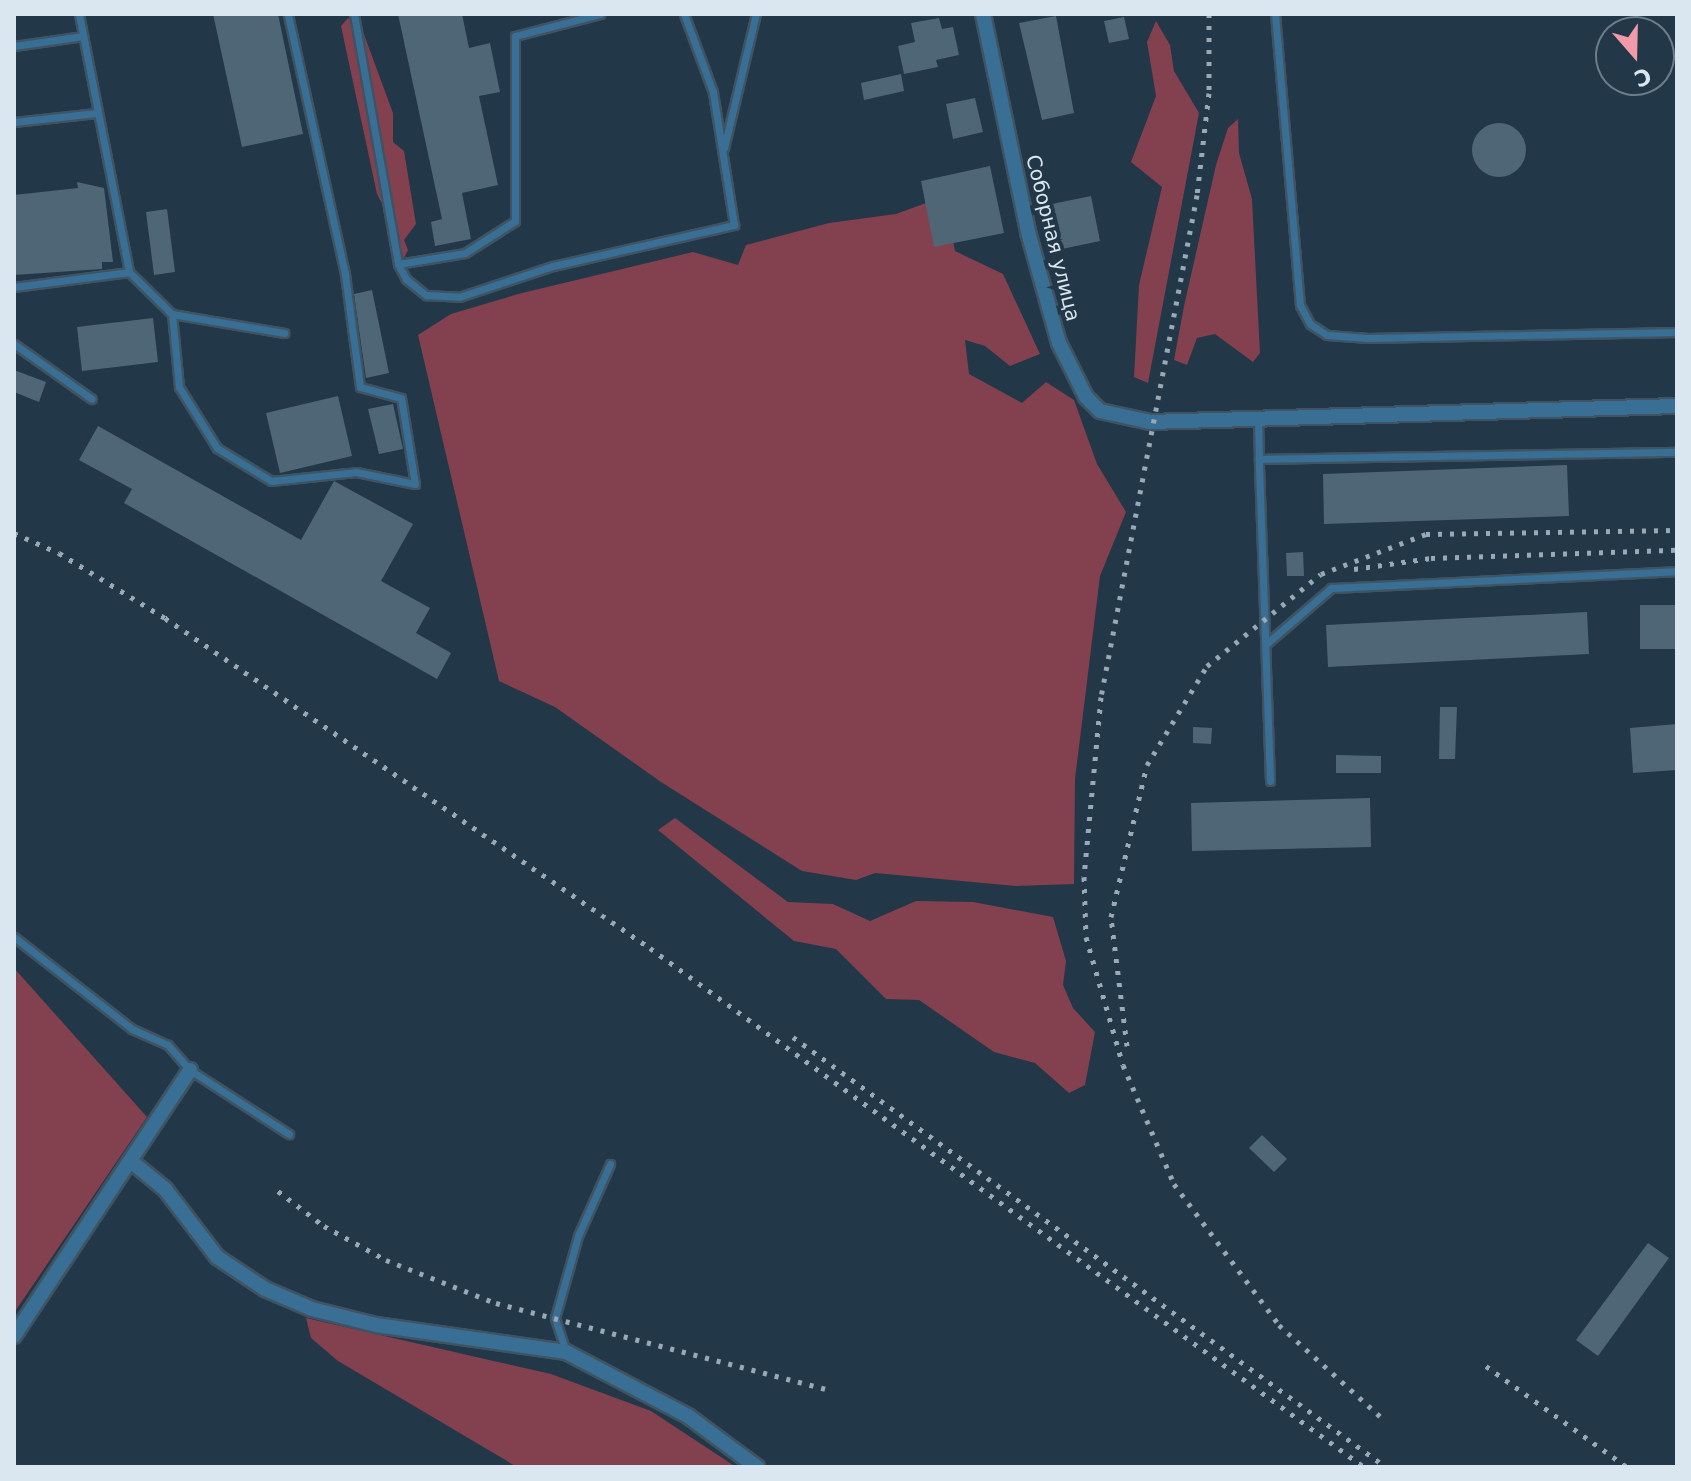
<!DOCTYPE html>
<html>
<head>
<meta charset="utf-8">
<style>
	body { margin:0 }
	#map { position:relative; width:1691px; height:1481px; overflow:hidden; background:#223747; font-family:"DejaVu Sans",sans-serif }
	div>[style] { position:absolute }
	.green>* { inset:0; background:#83404e }
	.building>* { inset:0; background:#4f6677 }
	.round { border-radius:50% }
	.roads { filter:drop-shadow(2px 0 #3f5362) drop-shadow(-2px 0 #3f5362) drop-shadow(0 2px #3f5362) drop-shadow(0 -2px #3f5362) }
	.service>* { height:7px; margin:-3.5px; padding:0 3.5px; transform-origin:3.5px; border-radius:3.5px; background:#396f95 }
	.minor>* { height:14px; margin:-7px; padding:0 7px; transform-origin:7px; border-radius:7px; background:#396f95 }
	.rail>* { height:5px; margin-top:-2.5px; transform-origin:0; background:repeating-linear-gradient(90deg,#99a9b5 0 4px,transparent 0 12px) }
	span { translate:-50% -50%; white-space:nowrap; text-align:center; line-height:1.15; -webkit-text-stroke:8px #223747; paint-order:stroke }
	.street-label { font-size:20px; color:#dae7f1 }
	.frame { position:absolute; inset:0; border:16px solid #dae7f1; pointer-events:none }
	.north { position:absolute; left:1595px; top:16px; width:80px; height:80px; box-sizing:border-box; background:#223747; border:2px solid #6c7d8b; border-radius:50%; rotate:160deg; font-size:22px; font-weight:700; line-height:32px; text-align:center; color:#dae7f1 }
	.north::after { content:''; display:block; margin:auto; width:28px; height:36px; background:#f39aaa; clip-path:polygon(50% 0,100% 100%,50% 72%,0 100%) }
</style>
</head>
<body>
<div id="map">
	<div class="green">
		<i style="clip-path:polygon(348px 18px,362px 29px,393px 113px,393px 142px,404px 151px,416px 224px,404px 240px,408px 250px,403px 260px,389px 245px,388px 215px,377px 194px,341px 26px)"></i>
		<i style="clip-path:polygon(1156px 21px,1170px 45px,1174px 71px,1199px 113px,1148px 383px,1134px 377px,1139px 285px,1162px 187px,1131px 162px,1156px 96px,1147px 42px)"></i>
		<i style="clip-path:polygon(1238px 119px,1239px 153px,1252px 199px,1260px 353px,1253px 362px,1215px 334px,1197px 338px,1187px 365px,1174px 360px,1184px 306px,1216px 165px,1228px 128px)"></i>
		<i style="clip-path:polygon(926px 203px,948px 217px,955px 251px,1003px 274px,1040px 354px,1010px 366px,985px 346px,965px 340px,969px 374px,1022px 403px,1046px 382px,1074px 400px,1097px 464px,1126px 512px,1100px 576px,1075px 779px,1074px 884px,1016px 886px,875px 873px,856px 880px,802px 871px,661px 782px,555px 707px,499px 681px,418px 335px,451px 314px,518px 294px,693px 252px,738px 265px,746px 245px,829px 223px,896px 214px)"></i>
		<i style="clip-path:polygon(675px 818px,788px 902px,833px 904px,870px 921px,916px 901px,973px 902px,1053px 917px,1066px 961px,1063px 985px,1073px 1008px,1095px 1032px,1085px 1085px,1069px 1093px,1035px 1063px,994px 1052px,919px 1000px,886px 999px,836px 949px,794px 941px,658px 830px)"></i>
		<i style="clip-path:polygon(14px 968px,147px 1117px,14px 1313px)"></i>
		<i style="clip-path:polygon(306px 1318px,551px 1374px,651px 1411px,736px 1467px,517px 1467px,338px 1361px,311px 1338px)"></i>
	</div>
	<div class="building">
		<i style="clip-path:polygon(213px 14px,278px 14px,303px 134px,242px 147px)"></i>
		<i style="clip-path:polygon(398px 14px,462px 14px,469px 48px,490px 43px,500px 92px,479px 96px,498px 185px,462px 193px,471px 239px,435px 246px,431px 222px,442px 219px)"></i>
		<i style="clip-path:polygon(1056px 16px,1074px 113px,1042px 120px,1019px 23px)"></i>
		<i style="clip-path:polygon(1124px 17px,1129px 39px,1109px 43px,1104px 21px)"></i>
		<i style="clip-path:polygon(939px 18px,942px 29px,953px 27px,959px 55px,936px 60px,938px 67px,904px 74px,898px 46px,915px 42px,911px 23px)"></i>
		<i style="clip-path:polygon(901px 74px,904px 91px,864px 100px,861px 83px)"></i>
		<i style="clip-path:polygon(975px 98px,983px 132px,953px 139px,946px 104px)"></i>
		<i class="round" style="left:1472px;top:123px;width:54px;height:54px"></i>
		<i style="clip-path:polygon(990px 166px,1004px 233px,934px 247px,921px 181px)"></i>
		<i style="clip-path:polygon(77px 182px,104px 188px,113px 262px,102px 262px,102px 269px,14px 275px,14px 195px,78px 188px)"></i>
		<i style="clip-path:polygon(1091px 196px,1100px 241px,1062px 249px,1052px 204px)"></i>
		<i style="clip-path:polygon(167px 209px,175px 272px,154px 275px,146px 212px)"></i>
		<i style="clip-path:polygon(372px 290px,389px 373px,366px 378px,354px 294px)"></i>
		<i style="clip-path:polygon(153px 318px,158px 362px,82px 371px,77px 327px)"></i>
		<i style="clip-path:polygon(14px 370px,46px 382px,39px 402px,14px 392px)"></i>
		<i style="clip-path:polygon(338px 396px,352px 456px,280px 473px,266px 413px)"></i>
		<i style="clip-path:polygon(393px 404px,403px 449px,379px 454px,368px 409px)"></i>
		<i style="clip-path:polygon(98px 426px,301px 540px,334px 481px,413px 524px,381px 581px,430px 608px,416px 633px,451px 653px,437px 679px,124px 503px,132px 489px,79px 460px)"></i>
		<i style="clip-path:polygon(1567px 465px,1569px 516px,1324px 524px,1323px 474px)"></i>
		<i style="clip-path:polygon(1303px 552px,1304px 576px,1287px 576px,1286px 553px)"></i>
		<i style="clip-path:polygon(1640px 605px,1677px 605px,1677px 649px,1640px 649px)"></i>
		<i style="clip-path:polygon(1587px 612px,1589px 654px,1328px 667px,1326px 625px)"></i>
		<i style="clip-path:polygon(1440px 707px,1457px 707px,1455px 759px,1439px 759px)"></i>
		<i style="clip-path:polygon(1677px 724px,1677px 770px,1633px 773px,1630px 728px)"></i>
		<i style="clip-path:polygon(1193px 727px,1212px 728px,1211px 744px,1193px 743px)"></i>
		<i style="clip-path:polygon(1336px 755px,1381px 756px,1381px 773px,1336px 773px)"></i>
		<i style="clip-path:polygon(1370px 798px,1371px 847px,1192px 851px,1191px 803px)"></i>
		<i style="clip-path:polygon(1262px 1135px,1287px 1159px,1274px 1172px,1249px 1148px)"></i>
		<i style="clip-path:polygon(1648px 1243px,1669px 1258px,1598px 1356px,1576px 1340px)"></i>
	</div>
	<div class="roads">
		<div class="service">
			<i style="left:79px;top:14px;width:263px;rotate:79deg"></i>
			<i style="left:129px;top:272px;width:60px;rotate:44.3deg"></i>
			<i style="left:172px;top:314px;width:114px;rotate:9.6deg"></i>
			<i style="left:354px;top:14px;width:254px;rotate:80deg"></i>
			<i style="left:398px;top:264px;width:17px;rotate:62deg"></i>
			<i style="left:406px;top:279px;width:26px;rotate:39deg"></i>
			<i style="left:426px;top:295px;width:33px;rotate:3deg"></i>
			<i style="left:459px;top:297px;width:99px;rotate:-18.3deg"></i>
			<i style="left:553px;top:266px;width:186px;rotate:-12.8deg"></i>
			<i style="left:734px;top:225px;width:135px;rotate:-99deg"></i>
			<i style="left:713px;top:92px;width:83px;rotate:-110.4deg"></i>
			<i style="left:1275px;top:14px;width:292px;rotate:85.1deg"></i>
			<i style="left:1300px;top:305px;width:21px;rotate:62deg"></i>
			<i style="left:1310px;top:324px;width:20px;rotate:33deg"></i>
			<i style="left:1327px;top:335px;width:41px;rotate:4.2deg"></i>
			<i style="left:1368px;top:338px;width:309px;rotate:-1.1deg"></i>
			<i style="left:14px;top:46px;width:70px;rotate:-8.2deg"></i>
			<i style="left:14px;top:122px;width:83px;rotate:-6.2deg"></i>
			<i style="left:724px;top:148px;width:138px;rotate:-76.6deg"></i>
			<i style="left:398px;top:264px;width:68px;rotate:-9.3deg"></i>
			<i style="left:465px;top:253px;width:59px;rotate:-32.6deg"></i>
			<i style="left:515px;top:221px;width:185px;rotate:-90deg"></i>
			<i style="left:515px;top:36px;width:88px;rotate:-14.5deg"></i>
			<i style="left:14px;top:287px;width:116px;rotate:-7.4deg"></i>
			<i style="left:172px;top:314px;width:73px;rotate:84.5deg"></i>
			<i style="left:179px;top:387px;width:72px;rotate:58.1deg"></i>
			<i style="left:217px;top:448px;width:63px;rotate:31.4deg"></i>
			<i style="left:271px;top:481px;width:85px;rotate:-6deg"></i>
			<i style="left:356px;top:472px;width:60px;rotate:11.5deg"></i>
			<i style="left:415px;top:484px;width:87px;rotate:-99.2deg"></i>
			<i style="left:401px;top:398px;width:42px;rotate:-165deg"></i>
			<i style="left:360px;top:387px;width:114px;rotate:-97.6deg"></i>
			<i style="left:345px;top:274px;width:266px;rotate:-102.4deg"></i>
			<i style="left:14px;top:344px;width:95px;rotate:35.2deg"></i>
			<i style="left:1258px;top:419px;width:40px;rotate:88.6deg"></i>
			<i style="left:1266px;top:644px;width:86px;rotate:-40.7deg"></i>
			<i style="left:1331px;top:588px;width:346px;rotate:-2.8deg"></i>
			<i style="left:1270px;top:781px;width:322px;rotate:-92deg"></i>
			<i style="left:1259px;top:459px;width:418px;rotate:-1deg"></i>
			<i style="left:14px;top:937px;width:150px;rotate:37.9deg"></i>
			<i style="left:132px;top:1029px;width:39px;rotate:24deg"></i>
			<i style="left:168px;top:1045px;width:33px;rotate:49deg"></i>
			<i style="left:190px;top:1070px;width:118px;rotate:32.9deg"></i>
			<i style="left:566px;top:1352px;width:36px;rotate:-108deg"></i>
			<i style="left:555px;top:1318px;width:85px;rotate:-74.3deg"></i>
			<i style="left:578px;top:1236px;width:79px;rotate:-66deg"></i>
		</div>
		<div class="minor">
			<i style="left:983px;top:14px;width:223px;rotate:78.3deg"></i>
			<i style="left:1028px;top:232px;width:115px;rotate:74.4deg"></i>
			<i style="left:1059px;top:343px;width:60px;rotate:63.4deg"></i>
			<i style="left:1086px;top:397px;width:20px;rotate:45deg"></i>
			<i style="left:1100px;top:411px;width:51px;rotate:12.4deg"></i>
			<i style="left:1150px;top:422px;width:527px;rotate:-1.74deg"></i>
			<i style="left:132px;top:1162px;width:43px;rotate:39.3deg"></i>
			<i style="left:165px;top:1189px;width:86px;rotate:52.6deg"></i>
			<i style="left:217px;top:1257px;width:58px;rotate:33.7deg"></i>
			<i style="left:265px;top:1289px;width:51px;rotate:23.1deg"></i>
			<i style="left:312px;top:1309px;width:66px;rotate:14deg"></i>
			<i style="left:376px;top:1325px;width:192px;rotate:8.1deg"></i>
			<i style="left:566px;top:1352px;width:138px;rotate:27.7deg"></i>
			<i style="left:688px;top:1416px;width:86px;rotate:36.5deg"></i>
			<i style="left:14px;top:1336px;width:319px;rotate:-56.5deg"></i>
		</div>
	</div>
	<div class="rail">
		<i style="left:1209px;top:14px;width:79px;rotate:90deg"></i>
		<i style="left:1209px;top:93px;width:103px;rotate:96.7deg"></i>
		<i style="left:1197px;top:195px;width:511px;rotate:100.83deg"></i>
		<i style="left:1101px;top:697px;width:181px;rotate:95.4deg"></i>
		<i style="left:1084px;top:877px;width:60px;rotate:88.1deg"></i>
		<i style="left:1086px;top:937px;width:133px;rotate:73.9deg"></i>
		<i style="left:1123px;top:1065px;width:129px;rotate:66.8deg"></i>
		<i style="left:1174px;top:1184px;width:176px;rotate:53.3deg"></i>
		<i style="left:1279px;top:1325px;width:139px;rotate:42.1deg"></i>
		<i style="left:14px;top:533px;width:49px;rotate:24deg"></i>
		<i style="left:59px;top:553px;width:124px;rotate:31.5deg"></i>
		<i style="left:165px;top:618px;width:587px;rotate:34.23deg"></i>
		<i style="left:650px;top:948px;width:883px;rotate:36.01deg"></i>
		<i style="left:1354px;top:569px;width:78px;rotate:-8.1deg"></i>
		<i style="left:1431px;top:558px;width:246px;rotate:-1.9deg"></i>
		<i style="left:793px;top:1037px;width:732px;rotate:35.95deg"></i>
		<i style="left:1127px;top:1046px;width:130px;rotate:-97.1deg"></i>
		<i style="left:1111px;top:917px;width:156px;rotate:-76.7deg"></i>
		<i style="left:1147px;top:765px;width:116px;rotate:-58.8deg"></i>
		<i style="left:1207px;top:666px;width:146px;rotate:-38.9deg"></i>
		<i style="left:1321px;top:574px;width:112px;rotate:-20.9deg"></i>
		<i style="left:1426px;top:534px;width:251px;rotate:-0.9deg"></i>
		<i style="left:278px;top:1191px;width:58px;rotate:37.3deg"></i>
		<i style="left:324px;top:1226px;width:71px;rotate:28.7deg"></i>
		<i style="left:386px;top:1260px;width:118px;rotate:21.4deg"></i>
		<i style="left:496px;top:1303px;width:344px;rotate:14.6deg"></i>
		<i style="left:1486px;top:1366px;width:173px;rotate:35.6deg"></i>
	</div>
	<div class="street-label">
		<span style="left:1053px;top:238px;rotate:76deg">Соборная улица</span>
	</div>
	<div class="frame"></div>
	<div class="north">С</div>
</div>
</body>
</html>
